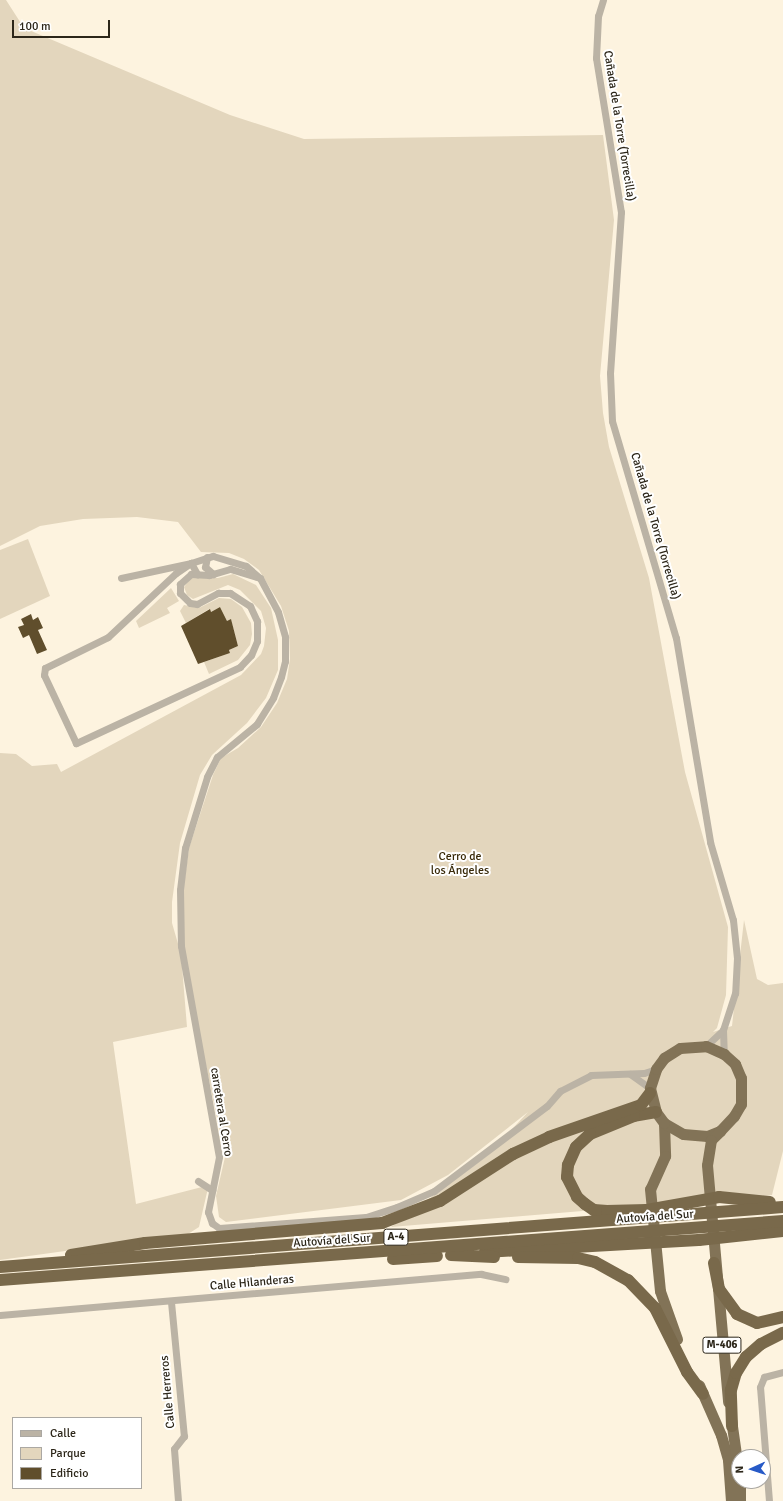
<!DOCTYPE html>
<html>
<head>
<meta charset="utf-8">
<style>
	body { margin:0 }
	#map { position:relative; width:783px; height:1501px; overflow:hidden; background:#fdf3df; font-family:Signika,sans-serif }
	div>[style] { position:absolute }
	.green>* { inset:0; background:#e3d6bd }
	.building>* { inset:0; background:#604e2c }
	.minor>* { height:7px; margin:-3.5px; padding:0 3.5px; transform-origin:3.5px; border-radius:3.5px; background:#bbb3a5 }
	.trunk>* { height:11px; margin:-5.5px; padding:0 5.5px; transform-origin:5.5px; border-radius:5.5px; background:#827357 }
	.motorway>* { height:12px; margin:-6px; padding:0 6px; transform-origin:6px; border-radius:6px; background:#79694b }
	span { translate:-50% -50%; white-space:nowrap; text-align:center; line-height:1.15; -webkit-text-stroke:4px #fff; paint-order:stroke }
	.shield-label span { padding:1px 3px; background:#fff; border:1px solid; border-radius:3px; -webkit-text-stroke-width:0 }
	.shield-label { font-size:11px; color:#2c2619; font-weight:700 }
	.street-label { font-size:12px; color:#2c2619 }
	.park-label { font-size:12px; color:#372807 }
	.legend { position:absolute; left:12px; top:1417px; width:130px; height:72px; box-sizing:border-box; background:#fff; border:1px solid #aba8a3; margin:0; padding:5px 7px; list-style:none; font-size:12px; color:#2c2619 }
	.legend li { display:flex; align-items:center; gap:8px; height:20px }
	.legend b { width:20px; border:1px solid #aba8a3 }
	.north { position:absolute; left:731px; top:1449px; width:40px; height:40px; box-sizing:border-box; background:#fff; border:1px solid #aba8a3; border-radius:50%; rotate:267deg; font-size:11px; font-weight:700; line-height:16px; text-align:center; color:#2c2619 }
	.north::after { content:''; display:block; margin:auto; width:14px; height:18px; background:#275ac7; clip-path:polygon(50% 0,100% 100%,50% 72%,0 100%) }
	.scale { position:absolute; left:12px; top:20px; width:98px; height:18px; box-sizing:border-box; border:2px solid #2c2619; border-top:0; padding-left:5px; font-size:12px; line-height:14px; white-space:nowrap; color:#2c2619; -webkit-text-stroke:3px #fff; paint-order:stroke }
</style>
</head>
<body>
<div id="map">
	<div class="green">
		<i style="clip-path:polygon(0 0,6px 0,24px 28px,230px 115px,304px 139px,603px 135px,614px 220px,600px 376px,603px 413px,609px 447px,649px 578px,685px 772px,728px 927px,726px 995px,717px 1028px,713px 1032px,732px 1026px,744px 920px,757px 979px,768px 985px,783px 983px,783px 1151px,772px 1195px,391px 1227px,488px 1155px,528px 1112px,448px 1175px,401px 1200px,226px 1222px,219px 1217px,216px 1196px,225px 1157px,181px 946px,182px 899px,189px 848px,213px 775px,221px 758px,238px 748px,261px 727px,277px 703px,287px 679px,290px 659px,289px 631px,281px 606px,259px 570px,244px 559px,229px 553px,201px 552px,178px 522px,137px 517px,83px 519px,40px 526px,0 546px)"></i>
		<i style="clip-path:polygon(28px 539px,50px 596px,0 619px,0 550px)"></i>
		<i style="clip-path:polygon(233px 574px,256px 585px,271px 608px,278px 640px,278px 670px,266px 698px,247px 723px,212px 755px,200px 775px,180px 843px,172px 902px,172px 923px,181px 954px,187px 1027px,113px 1042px,136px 1204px,202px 1187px,208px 1188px,199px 1227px,188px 1234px,0 1260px,0 753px,16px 754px,32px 766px,57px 764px,61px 772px,241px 675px,261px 654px,264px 646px,266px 628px,261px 611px,240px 590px,228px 585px,193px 599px,187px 595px,184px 587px,191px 578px,218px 578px)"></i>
		<i style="clip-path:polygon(171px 588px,179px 601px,167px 608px,170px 613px,139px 628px,136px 621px)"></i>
		<i style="clip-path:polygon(219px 598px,231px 599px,242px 607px,251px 623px,252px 634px,250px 645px,238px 660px,209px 674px,204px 662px,230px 653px,229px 650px,238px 646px,231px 620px,227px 621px,220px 607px,211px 612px,209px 609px,186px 623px,180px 611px,184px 605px,199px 608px)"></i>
	</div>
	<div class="building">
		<i style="clip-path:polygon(220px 607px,227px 621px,231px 619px,238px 646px,229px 650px,230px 653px,198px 664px,181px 626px,210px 609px,211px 612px)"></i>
		<i style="clip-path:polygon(31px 614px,33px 620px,38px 617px,43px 628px,38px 630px,47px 650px,37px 654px,29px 635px,23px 638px,18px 627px,24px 625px,21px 619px)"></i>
	</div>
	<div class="minor">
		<i style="left:603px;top:0;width:17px;rotate:107deg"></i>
		<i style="left:598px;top:16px;width:42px;rotate:92.7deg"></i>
		<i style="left:596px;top:58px;width:156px;rotate:80.8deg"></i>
		<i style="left:621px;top:212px;width:161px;rotate:93.9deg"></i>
		<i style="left:610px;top:373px;width:48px;rotate:87.6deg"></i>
		<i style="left:612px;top:421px;width:226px;rotate:73.6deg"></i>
		<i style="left:676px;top:638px;width:207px;rotate:80.5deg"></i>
		<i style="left:710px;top:842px;width:81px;rotate:73.6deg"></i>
		<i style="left:733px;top:920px;width:38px;rotate:84deg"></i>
		<i style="left:737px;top:958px;width:35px;rotate:93deg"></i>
		<i style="left:735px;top:993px;width:39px;rotate:108deg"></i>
		<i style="left:723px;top:1030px;width:24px;rotate:88deg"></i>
		<i style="left:213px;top:556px;width:34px;rotate:17deg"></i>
		<i style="left:246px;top:566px;width:18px;rotate:41deg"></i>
		<i style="left:260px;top:578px;width:31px;rotate:-163deg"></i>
		<i style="left:230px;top:569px;width:22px;rotate:164deg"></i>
		<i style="left:209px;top:575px;width:18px;rotate:-177deg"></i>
		<i style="left:191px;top:574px;width:15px;rotate:138deg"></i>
		<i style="left:180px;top:584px;width:9px;rotate:90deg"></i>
		<i style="left:180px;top:593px;width:14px;rotate:45deg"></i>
		<i style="left:190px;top:603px;width:7px;rotate:8deg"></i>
		<i style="left:197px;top:604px;width:24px;rotate:-28deg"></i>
		<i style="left:218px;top:593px;width:12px"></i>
		<i style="left:230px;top:593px;width:24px;rotate:33deg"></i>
		<i style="left:250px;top:606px;width:17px;rotate:65deg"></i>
		<i style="left:257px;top:621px;width:20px;rotate:90deg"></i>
		<i style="left:257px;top:641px;width:15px;rotate:113deg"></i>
		<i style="left:251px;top:655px;width:16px;rotate:133deg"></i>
		<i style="left:240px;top:667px;width:181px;rotate:155.1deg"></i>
		<i style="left:76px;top:743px;width:75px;rotate:-115.2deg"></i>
		<i style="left:44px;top:675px;width:7px;rotate:-82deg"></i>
		<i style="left:45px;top:668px;width:70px;rotate:-26.2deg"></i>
		<i style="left:108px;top:637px;width:93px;rotate:-43.3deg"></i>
		<i style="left:176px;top:573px;width:18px;rotate:-34deg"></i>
		<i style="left:191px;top:563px;width:23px;rotate:-18deg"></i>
		<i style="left:207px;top:557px;width:10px;rotate:101deg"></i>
		<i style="left:205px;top:567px;width:11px;rotate:41deg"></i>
		<i style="left:121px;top:578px;width:72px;rotate:-12.1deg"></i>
		<i style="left:191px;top:563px;width:13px;rotate:61deg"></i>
		<i style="left:260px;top:578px;width:38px;rotate:62deg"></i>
		<i style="left:278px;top:612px;width:26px;rotate:74deg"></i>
		<i style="left:285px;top:637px;width:24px;rotate:90deg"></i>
		<i style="left:285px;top:661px;width:16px;rotate:104deg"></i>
		<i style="left:281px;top:677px;width:22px;rotate:111deg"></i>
		<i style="left:273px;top:698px;width:31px;rotate:122deg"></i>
		<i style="left:257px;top:724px;width:52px;rotate:140.5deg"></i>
		<i style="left:217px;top:757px;width:22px;rotate:117deg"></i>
		<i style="left:207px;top:777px;width:74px;rotate:107.2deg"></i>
		<i style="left:185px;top:848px;width:42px;rotate:96.8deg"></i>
		<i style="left:180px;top:890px;width:56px;rotate:89deg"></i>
		<i style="left:181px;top:946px;width:214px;rotate:79.8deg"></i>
		<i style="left:219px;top:1157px;width:56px;rotate:101.3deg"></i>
		<i style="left:208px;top:1212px;width:12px;rotate:70deg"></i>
		<i style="left:212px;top:1223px;width:9px;rotate:36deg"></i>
		<i style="left:219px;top:1228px;width:147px;rotate:-4.3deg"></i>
		<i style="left:366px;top:1217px;width:33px;rotate:-18deg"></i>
		<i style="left:397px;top:1207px;width:40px;rotate:-23.4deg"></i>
		<i style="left:434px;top:1191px;width:141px;rotate:-37deg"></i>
		<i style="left:547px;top:1106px;width:20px;rotate:-49deg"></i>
		<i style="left:560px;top:1091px;width:35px;rotate:-27deg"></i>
		<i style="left:591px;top:1075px;width:53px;rotate:-2.2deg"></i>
		<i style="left:644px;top:1073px;width:13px;rotate:-18deg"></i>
		<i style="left:706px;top:1046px;width:23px;rotate:-43deg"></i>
		<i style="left:630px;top:1074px;width:24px;rotate:35deg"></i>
		<i style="left:198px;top:1181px;width:17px;rotate:33deg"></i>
		<i style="left:171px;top:1302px;width:135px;rotate:84.5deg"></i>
		<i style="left:184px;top:1436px;width:16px;rotate:128deg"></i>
		<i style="left:174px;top:1449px;width:52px;rotate:85.6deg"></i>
		<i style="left:0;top:1315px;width:483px;rotate:-4.9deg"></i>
		<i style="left:481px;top:1274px;width:25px;rotate:12deg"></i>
		<i style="left:769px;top:1501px;width:114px;rotate:-94.5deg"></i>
		<i style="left:760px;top:1387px;width:11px;rotate:-68deg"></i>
		<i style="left:764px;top:1377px;width:20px;rotate:-15deg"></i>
	</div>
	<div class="trunk">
		<i style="left:664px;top:1123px;width:33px;rotate:88deg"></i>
		<i style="left:665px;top:1156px;width:36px;rotate:114deg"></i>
		<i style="left:650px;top:1189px;width:102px;rotate:84.4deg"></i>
		<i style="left:660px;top:1291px;width:51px;rotate:70.5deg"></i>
		<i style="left:720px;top:1131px;width:14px;rotate:159deg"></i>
		<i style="left:707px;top:1136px;width:24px;rotate:-175deg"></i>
		<i style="left:683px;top:1134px;width:22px;rotate:-150deg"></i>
		<i style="left:664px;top:1123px;width:14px;rotate:-126deg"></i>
		<i style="left:656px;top:1112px;width:25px;rotate:-104deg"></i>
		<i style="left:650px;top:1088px;width:20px;rotate:-72deg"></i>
		<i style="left:656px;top:1069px;width:14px;rotate:-54deg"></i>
		<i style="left:664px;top:1058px;width:19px;rotate:-32deg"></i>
		<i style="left:680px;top:1048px;width:26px;rotate:-4deg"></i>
		<i style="left:706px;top:1046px;width:20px;rotate:24deg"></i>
		<i style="left:724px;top:1054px;width:15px;rotate:42deg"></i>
		<i style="left:735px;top:1064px;width:15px;rotate:67deg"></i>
		<i style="left:741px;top:1078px;width:26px;rotate:90deg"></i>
		<i style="left:741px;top:1104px;width:14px;rotate:120deg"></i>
		<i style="left:734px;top:1116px;width:21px;rotate:133deg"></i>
		<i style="left:720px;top:1131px;width:13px;rotate:135deg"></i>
		<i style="left:711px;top:1140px;width:25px;rotate:99deg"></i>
		<i style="left:707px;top:1165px;width:238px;rotate:84.9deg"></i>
		<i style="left:699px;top:1385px;width:55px;rotate:66.3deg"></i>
		<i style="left:721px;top:1435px;width:26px;rotate:74deg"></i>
		<i style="left:728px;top:1460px;width:41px;rotate:85.8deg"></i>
		<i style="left:731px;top:1419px;width:57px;rotate:81.9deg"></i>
		<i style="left:740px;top:1481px;width:20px;rotate:90deg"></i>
	</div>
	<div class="motorway">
		<i style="left:656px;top:1112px;width:22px;rotate:170deg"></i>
		<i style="left:634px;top:1116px;width:48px;rotate:157.8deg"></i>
		<i style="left:590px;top:1134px;width:19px;rotate:137deg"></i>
		<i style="left:576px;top:1147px;width:20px;rotate:114deg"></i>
		<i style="left:568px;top:1165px;width:12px;rotate:95deg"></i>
		<i style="left:567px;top:1177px;width:22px;rotate:63deg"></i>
		<i style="left:577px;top:1197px;width:11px;rotate:41deg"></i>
		<i style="left:585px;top:1204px;width:11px;rotate:34deg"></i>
		<i style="left:594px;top:1210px;width:13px;rotate:4deg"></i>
		<i style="left:607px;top:1211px;width:40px;rotate:-1.4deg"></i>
		<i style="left:647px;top:1210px;width:73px;rotate:-10.2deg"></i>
		<i style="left:719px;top:1197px;width:51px;rotate:5.6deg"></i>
		<i style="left:485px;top:1252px;width:214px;rotate:-3.2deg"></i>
		<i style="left:699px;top:1240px;width:84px;rotate:-6.1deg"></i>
		<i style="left:71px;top:1255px;width:75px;rotate:-9.2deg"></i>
		<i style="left:145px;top:1243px;width:238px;rotate:-4.8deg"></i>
		<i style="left:382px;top:1223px;width:62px;rotate:-20.8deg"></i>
		<i style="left:440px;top:1201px;width:87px;rotate:-32.8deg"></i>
		<i style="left:513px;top:1154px;width:40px;rotate:-25deg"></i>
		<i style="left:549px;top:1137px;width:97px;rotate:-19.2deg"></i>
		<i style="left:641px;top:1105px;width:15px;rotate:-53deg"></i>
		<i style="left:451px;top:1255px;width:43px;rotate:2.7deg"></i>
		<i style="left:518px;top:1257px;width:60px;rotate:1deg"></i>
		<i style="left:578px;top:1258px;width:17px;rotate:13deg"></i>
		<i style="left:595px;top:1262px;width:38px;rotate:29deg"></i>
		<i style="left:628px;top:1280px;width:39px;rotate:46deg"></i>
		<i style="left:655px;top:1308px;width:72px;rotate:63.4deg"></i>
		<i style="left:687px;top:1372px;width:27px;rotate:54deg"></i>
		<i style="left:393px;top:1259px;width:44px;rotate:-3.9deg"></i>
		<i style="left:714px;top:1263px;width:26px;rotate:79deg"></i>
		<i style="left:719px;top:1289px;width:31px;rotate:54deg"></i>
		<i style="left:737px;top:1314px;width:22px;rotate:24deg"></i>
		<i style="left:757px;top:1323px;width:27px;rotate:-13deg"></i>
		<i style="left:0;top:1267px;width:785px;rotate:-4.38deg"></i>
		<i style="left:0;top:1280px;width:785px;rotate:-4.31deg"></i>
		<i style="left:732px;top:1426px;width:36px;rotate:-92deg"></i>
		<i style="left:731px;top:1390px;width:18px;rotate:-74deg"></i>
		<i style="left:736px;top:1373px;width:19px;rotate:-58deg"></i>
		<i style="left:746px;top:1357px;width:20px;rotate:-41deg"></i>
		<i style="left:761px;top:1344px;width:25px;rotate:-27deg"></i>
	</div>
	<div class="shield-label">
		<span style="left:396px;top:1237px">A-4</span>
		<span style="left:722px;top:1345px">M-406</span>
	</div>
	<div class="street-label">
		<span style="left:619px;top:126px;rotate:81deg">Cañada de la Torre (Torrecilla)</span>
		<span style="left:655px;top:526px;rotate:74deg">Cañada de la Torre (Torrecilla)</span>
		<span style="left:221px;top:1112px;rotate:81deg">carretera al Cerro</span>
		<span style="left:655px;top:1217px;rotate:-4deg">Autovía del Sur</span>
		<span style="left:332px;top:1241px;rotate:-4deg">Autovía del Sur</span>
		<span style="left:252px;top:1283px;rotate:-5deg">Calle Hilanderas</span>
		<span style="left:168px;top:1392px;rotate:-95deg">Calle Herreros</span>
	</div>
	<div class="park-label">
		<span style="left:460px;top:864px">Cerro de<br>los Ángeles</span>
	</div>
	<ul class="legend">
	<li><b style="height:5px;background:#bbb3a5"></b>Calle</li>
	<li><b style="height:11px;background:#e3d6bd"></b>Parque</li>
	<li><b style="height:11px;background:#604e2c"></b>Edificio</li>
	</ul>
	<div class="north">N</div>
	<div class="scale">100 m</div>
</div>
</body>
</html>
